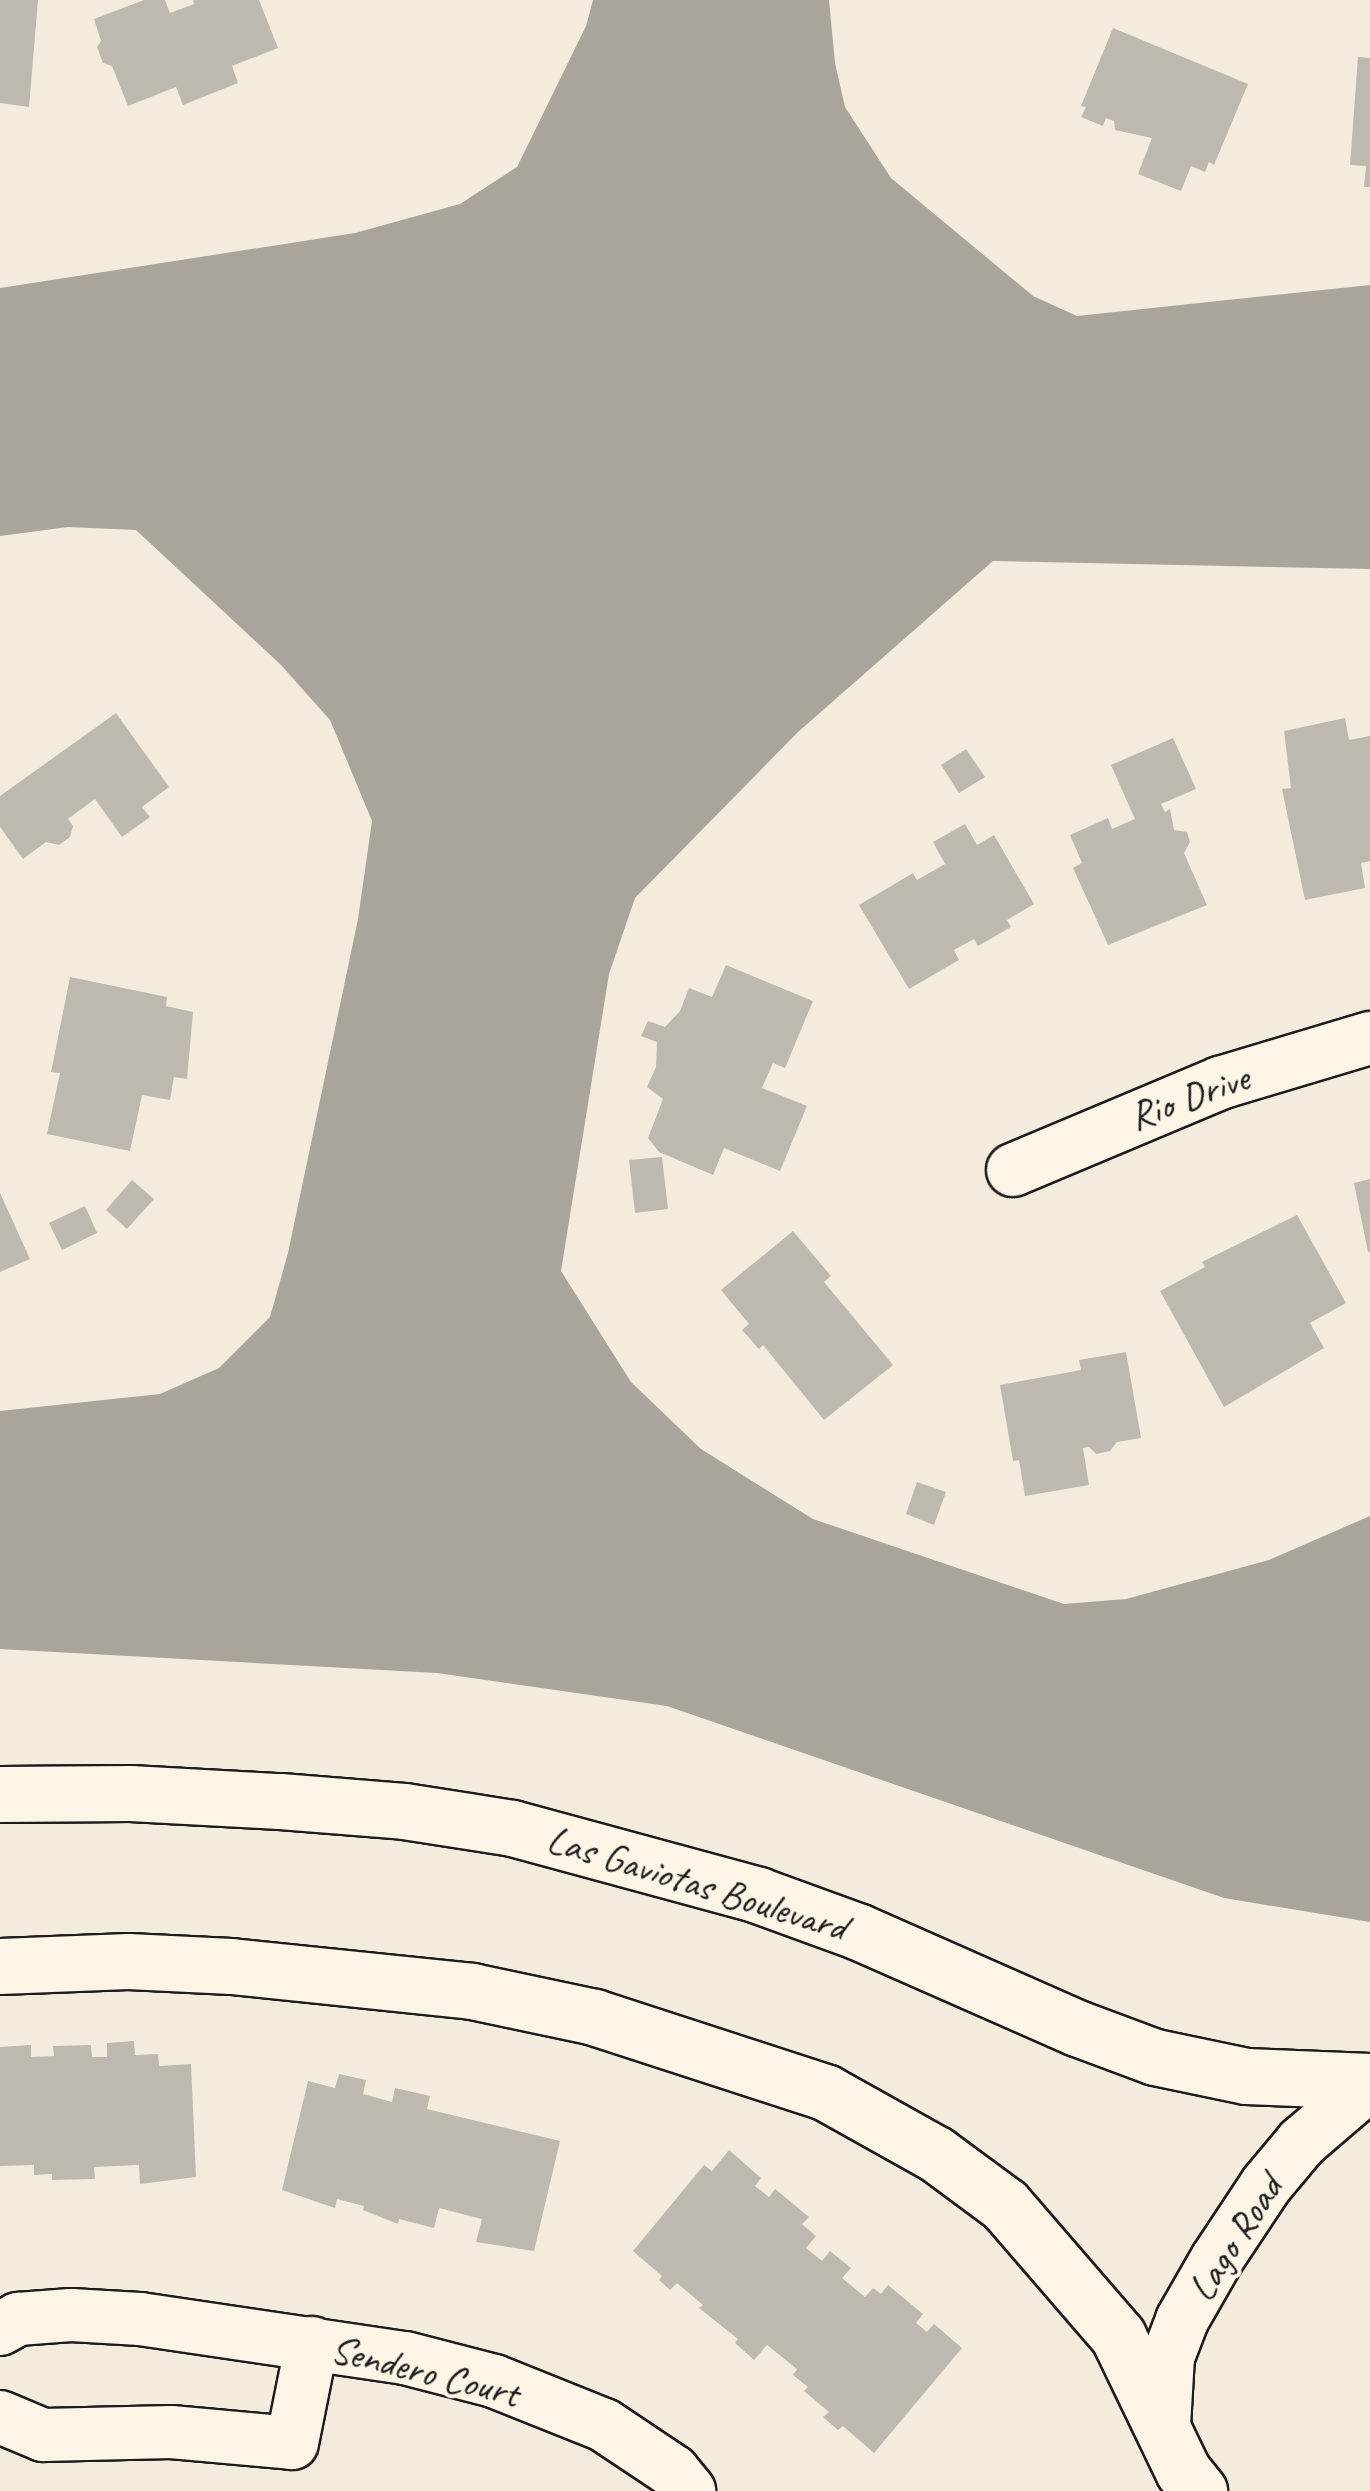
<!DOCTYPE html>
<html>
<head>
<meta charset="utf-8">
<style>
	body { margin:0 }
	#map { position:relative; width:1370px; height:2491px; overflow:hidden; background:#f3ecdd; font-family:Caveat,sans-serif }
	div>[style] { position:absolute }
	.water>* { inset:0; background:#aaa59b }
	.building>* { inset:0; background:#beb9ae }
	.roads { filter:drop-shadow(2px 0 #1c1c1c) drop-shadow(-2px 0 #1c1c1c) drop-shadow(0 2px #1c1c1c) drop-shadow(0 -2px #1c1c1c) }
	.minor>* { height:52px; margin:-26px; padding:0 26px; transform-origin:26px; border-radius:26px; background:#fcf5e5 }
	.tertiary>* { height:55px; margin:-27.5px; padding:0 27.5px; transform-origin:27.5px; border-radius:27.5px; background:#fcf5e5 }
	span { translate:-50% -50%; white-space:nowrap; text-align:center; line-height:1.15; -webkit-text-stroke:8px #fcf5e5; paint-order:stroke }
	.street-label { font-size:40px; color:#1c1c1c }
</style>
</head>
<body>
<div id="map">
	<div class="water">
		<i style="clip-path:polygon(593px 0,829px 0,835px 63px,845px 107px,891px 178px,1033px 296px,1077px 316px,1370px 285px,1370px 569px,993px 561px,798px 732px,635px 898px,609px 974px,561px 1271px,631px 1382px,701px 1449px,813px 1519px,1064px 1604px,1126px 1599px,1269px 1560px,1370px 1516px,1370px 1922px,1224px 1898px,667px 1706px,437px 1673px,0 1649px,0 1411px,160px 1394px,219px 1368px,270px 1317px,288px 1253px,358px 919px,372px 821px,330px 720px,281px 665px,136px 530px,68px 527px,0 536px,0 288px,355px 233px,460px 204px,517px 167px,586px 26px)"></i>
	</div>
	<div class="building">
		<i style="clip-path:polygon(0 0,38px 0,29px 107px,0 103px)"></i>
		<i style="clip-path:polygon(144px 0,165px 0,170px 13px,194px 4px,193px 0,259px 0,278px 48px,232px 66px,238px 83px,183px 105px,176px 87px,128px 106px,112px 66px,103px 63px,97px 47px,101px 41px,94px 19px)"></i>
		<i style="clip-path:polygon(1113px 28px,1248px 84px,1214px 165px,1209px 162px,1205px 172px,1191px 166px,1181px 191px,1138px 174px,1152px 138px,1115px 130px,1114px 121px,1106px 118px,1103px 126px,1081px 117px,1086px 107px,1081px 106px)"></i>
		<i style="clip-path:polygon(1358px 57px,1370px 58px,1370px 187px,1364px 187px,1366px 166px,1350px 165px)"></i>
		<i style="clip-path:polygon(116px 713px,169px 787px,142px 807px,150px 817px,122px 837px,95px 799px,68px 819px,73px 826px,70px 837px,59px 845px,46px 842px,23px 859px,0 827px,0 796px)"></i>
		<i style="clip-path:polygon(1345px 718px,1349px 740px,1370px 736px,1370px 861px,1361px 863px,1365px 888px,1305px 900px,1282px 789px,1291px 788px,1284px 731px)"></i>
		<i style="clip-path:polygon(1173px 738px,1196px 789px,1161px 804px,1165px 812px,1170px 809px,1174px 830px,1187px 832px,1190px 842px,1184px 853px,1207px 905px,1108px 945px,1073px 868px,1082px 863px,1070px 835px,1108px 818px,1112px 829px,1135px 819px,1111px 765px)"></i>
		<i style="clip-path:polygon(966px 749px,985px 777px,959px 793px,941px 765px)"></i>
		<i style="clip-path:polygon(965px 824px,977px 845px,994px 835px,1034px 904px,1007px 920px,1011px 927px,978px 946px,974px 939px,954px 950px,959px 960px,909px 989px,859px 905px,913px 873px,917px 880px,945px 864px,933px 842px)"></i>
		<i style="clip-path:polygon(726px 965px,813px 1001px,785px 1068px,773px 1063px,762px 1088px,807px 1106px,780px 1171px,724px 1148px,713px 1175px,659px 1152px,648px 1138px,663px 1099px,647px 1087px,656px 1067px,657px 1042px,641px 1036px,648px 1021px,665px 1027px,680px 1011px,689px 988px,712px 997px)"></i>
		<i style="clip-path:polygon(70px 977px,167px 997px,166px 1006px,193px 1012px,187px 1079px,174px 1077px,170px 1100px,142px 1095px,130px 1151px,47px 1134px,60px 1073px,51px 1072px)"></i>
		<i style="clip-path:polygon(662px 1157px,668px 1209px,635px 1213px,629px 1160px)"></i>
		<i style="clip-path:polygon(1370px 1179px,1370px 1252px,1368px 1252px,1354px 1183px)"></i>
		<i style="clip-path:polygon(132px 1180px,154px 1199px,127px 1229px,106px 1210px)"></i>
		<i style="clip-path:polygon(0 1193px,30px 1259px,0 1272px)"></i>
		<i style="clip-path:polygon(85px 1206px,97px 1233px,62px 1250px,49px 1223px)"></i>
		<i style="clip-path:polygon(1297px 1215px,1346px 1303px,1310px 1323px,1324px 1348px,1224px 1407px,1160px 1291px,1205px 1267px,1202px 1262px)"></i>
		<i style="clip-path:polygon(793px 1231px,831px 1276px,824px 1282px,893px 1365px,824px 1420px,763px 1345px,759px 1349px,742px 1330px,749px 1324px,721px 1290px)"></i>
		<i style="clip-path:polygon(1126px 1352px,1141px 1438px,1117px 1442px,1110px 1451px,1096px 1454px,1089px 1447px,1083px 1448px,1089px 1485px,1025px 1496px,1019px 1460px,1013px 1461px,1000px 1385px,1081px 1370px,1079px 1360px)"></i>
		<i style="clip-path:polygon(917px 1482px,946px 1492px,934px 1525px,906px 1514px)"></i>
		<i style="clip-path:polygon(134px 2041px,135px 2055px,158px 2054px,159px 2066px,191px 2064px,196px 2177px,140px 2184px,139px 2165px,94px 2167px,95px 2179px,52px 2180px,52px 2174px,34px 2175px,34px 2165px,0 2166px,0 2047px,31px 2045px,31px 2057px,54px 2056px,53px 2046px,91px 2045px,92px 2057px,107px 2057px,107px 2043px)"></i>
		<i style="clip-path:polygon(339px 2074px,366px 2080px,363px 2094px,392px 2102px,395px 2088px,430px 2096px,427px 2109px,560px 2141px,534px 2251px,476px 2242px,482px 2219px,439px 2208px,434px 2228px,399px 2219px,398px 2224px,363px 2210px,364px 2206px,337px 2199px,335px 2208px,282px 2190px,308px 2081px,335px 2088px)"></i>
		<i style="clip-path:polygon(729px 2150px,761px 2178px,755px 2186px,769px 2197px,775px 2189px,809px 2217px,802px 2224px,816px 2236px,806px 2248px,822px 2261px,830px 2251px,851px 2268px,842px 2278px,865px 2297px,873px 2288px,881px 2294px,888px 2285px,923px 2314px,916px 2323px,927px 2332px,934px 2324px,962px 2348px,874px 2453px,843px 2426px,838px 2430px,823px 2417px,829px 2412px,804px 2391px,808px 2387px,793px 2375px,797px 2369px,767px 2345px,754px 2360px,735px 2343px,738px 2339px,699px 2308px,703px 2305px,677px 2283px,670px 2290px,659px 2280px,662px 2276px,633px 2251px,704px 2165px,712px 2171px)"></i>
	</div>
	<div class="roads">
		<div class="minor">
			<i style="left:1013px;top:1170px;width:225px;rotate:-22.8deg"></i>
			<i style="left:1220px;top:1083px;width:157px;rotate:-16.7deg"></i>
			<i style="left:0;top:2329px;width:21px;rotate:-29deg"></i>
			<i style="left:18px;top:2319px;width:53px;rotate:-4.3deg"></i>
			<i style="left:71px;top:2315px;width:69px;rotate:3.3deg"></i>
			<i style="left:140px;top:2319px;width:268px;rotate:8.4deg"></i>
			<i style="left:405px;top:2358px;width:92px;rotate:14.5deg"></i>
			<i style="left:494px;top:2381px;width:118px;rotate:21.8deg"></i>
			<i style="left:604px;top:2425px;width:83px;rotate:33.7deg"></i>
			<i style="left:673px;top:2471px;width:26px;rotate:51deg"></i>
			<i style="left:0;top:2417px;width:47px;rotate:22.7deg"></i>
			<i style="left:43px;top:2435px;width:128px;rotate:-1.3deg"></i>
			<i style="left:171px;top:2432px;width:121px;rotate:5.2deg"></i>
			<i style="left:292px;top:2443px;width:102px;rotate:-78.7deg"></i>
			<i style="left:1164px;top:2426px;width:69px;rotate:-86.7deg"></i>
			<i style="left:1168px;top:2357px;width:40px;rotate:-69deg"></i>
			<i style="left:1182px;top:2320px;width:70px;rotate:-60.2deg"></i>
			<i style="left:1217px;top:2259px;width:89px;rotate:-56.5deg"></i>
			<i style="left:1266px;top:2185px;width:56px;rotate:-50.1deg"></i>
			<i style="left:1302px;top:2142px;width:89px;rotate:-40.5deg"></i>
		</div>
		<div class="tertiary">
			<i style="left:0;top:1794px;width:130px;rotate:-0.4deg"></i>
			<i style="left:130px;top:1793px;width:150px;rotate:3.1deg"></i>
			<i style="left:280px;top:1801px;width:124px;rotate:4.6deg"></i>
			<i style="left:404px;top:1811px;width:109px;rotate:8.9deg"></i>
			<i style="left:512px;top:1828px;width:255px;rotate:15.2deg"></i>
			<i style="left:758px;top:1895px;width:105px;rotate:20deg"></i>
			<i style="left:857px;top:1931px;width:240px;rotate:23.8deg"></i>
			<i style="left:1077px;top:2028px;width:83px;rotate:20.4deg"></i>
			<i style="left:1155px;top:2057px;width:93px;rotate:11.8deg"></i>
			<i style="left:1246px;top:2076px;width:124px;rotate:2.3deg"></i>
			<i style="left:0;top:1966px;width:128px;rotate:-2.2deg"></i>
			<i style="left:128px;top:1961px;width:103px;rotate:2.8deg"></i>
			<i style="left:231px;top:1966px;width:242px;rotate:5.9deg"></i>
			<i style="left:472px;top:1991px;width:125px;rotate:12deg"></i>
			<i style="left:594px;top:2017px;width:243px;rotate:18deg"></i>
			<i style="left:825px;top:2092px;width:127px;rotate:29.2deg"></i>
			<i style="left:936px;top:2154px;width:86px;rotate:36.5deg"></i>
			<i style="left:1005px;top:2205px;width:173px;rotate:49.2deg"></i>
			<i style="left:1118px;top:2336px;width:150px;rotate:64.3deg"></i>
			<i style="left:1183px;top:2471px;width:26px;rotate:51deg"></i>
		</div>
	</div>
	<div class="street-label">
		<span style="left:1189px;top:1097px;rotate:-20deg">Rio Drive</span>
		<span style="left:697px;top:1883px;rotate:17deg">Las Gaviotas Boulevard</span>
		<span style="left:1235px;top:2238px;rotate:-57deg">Lago Road</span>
		<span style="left:425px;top:2371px;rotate:14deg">Sendero Court</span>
	</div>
</div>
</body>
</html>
